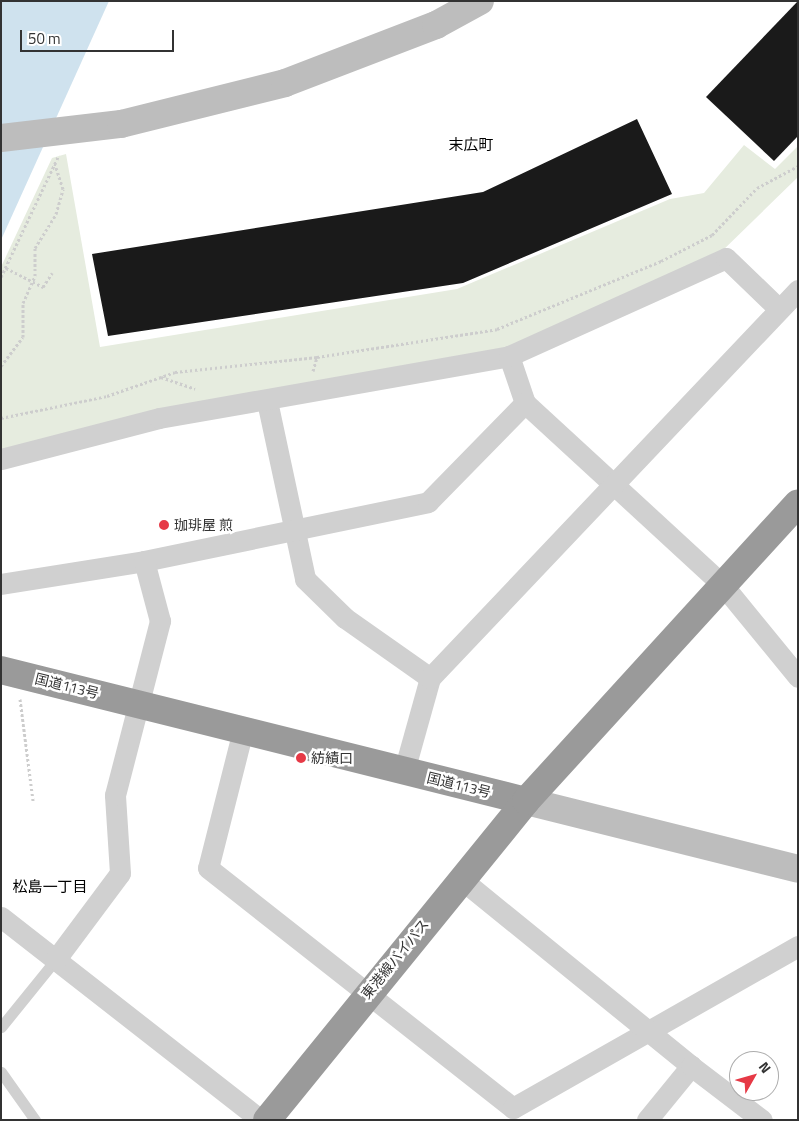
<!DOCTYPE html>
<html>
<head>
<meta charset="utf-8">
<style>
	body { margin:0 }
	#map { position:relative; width:799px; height:1121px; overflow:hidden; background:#fff; font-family:"Titillium Web","Noto Sans JP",sans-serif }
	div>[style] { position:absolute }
	.green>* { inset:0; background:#e6ecdf }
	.water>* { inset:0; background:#cfe2ee }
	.building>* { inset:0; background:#1a1a1a }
	.path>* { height:3px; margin-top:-1.5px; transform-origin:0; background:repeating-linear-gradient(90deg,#cdcdcd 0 2.5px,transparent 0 5px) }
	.lane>* { height:11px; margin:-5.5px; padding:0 5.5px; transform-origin:5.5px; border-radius:5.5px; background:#d0d0d0 }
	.street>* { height:21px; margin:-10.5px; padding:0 10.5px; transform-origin:10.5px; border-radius:10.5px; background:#d0d0d0 }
	.secondary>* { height:28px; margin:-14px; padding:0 14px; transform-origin:14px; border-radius:14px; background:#bdbdbd }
	.highway>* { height:28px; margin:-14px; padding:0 14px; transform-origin:14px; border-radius:14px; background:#9a9a9a }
	.dots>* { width:14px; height:14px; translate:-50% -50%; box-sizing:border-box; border:2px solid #fff; border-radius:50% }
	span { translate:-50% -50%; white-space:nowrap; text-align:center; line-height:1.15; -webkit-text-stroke:5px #fff; paint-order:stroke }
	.poi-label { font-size:14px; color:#333 }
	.left { translate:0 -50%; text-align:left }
	.street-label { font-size:14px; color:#333 }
	.neighbourhood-label { font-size:15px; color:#000 }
	.frame { position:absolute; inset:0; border:2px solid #333; pointer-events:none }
	.north { position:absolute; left:729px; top:1051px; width:50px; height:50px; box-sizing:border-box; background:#fff; border:1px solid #adadad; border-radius:50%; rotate:52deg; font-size:14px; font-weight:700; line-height:20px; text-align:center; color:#333 }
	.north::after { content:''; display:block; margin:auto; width:18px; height:22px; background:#e63946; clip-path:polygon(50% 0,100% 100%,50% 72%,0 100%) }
	.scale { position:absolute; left:20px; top:30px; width:154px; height:22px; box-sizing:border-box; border:2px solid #333; border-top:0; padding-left:6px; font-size:15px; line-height:18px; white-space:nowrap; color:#333; -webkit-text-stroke:4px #fff; paint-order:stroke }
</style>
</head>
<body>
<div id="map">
	<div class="green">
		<i style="clip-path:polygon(744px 145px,775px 169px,798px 146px,798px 177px,718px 255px,501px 353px,1px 450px,1px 267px,52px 158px,66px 154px,100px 347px,457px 289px,670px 199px,704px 193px)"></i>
	</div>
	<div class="water">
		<i style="clip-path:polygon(1px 1px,109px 1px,1px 240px)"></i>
	</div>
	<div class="building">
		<i style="clip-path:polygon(798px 1px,798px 136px,774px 161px,706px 97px)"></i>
		<i style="clip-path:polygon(637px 119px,672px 194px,463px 283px,108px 336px,92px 254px,483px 192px)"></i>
	</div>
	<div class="path">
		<i style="left:6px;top:268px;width:42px;rotate:27.2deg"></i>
		<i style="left:43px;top:287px;width:17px;rotate:-57deg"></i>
		<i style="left:1px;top:277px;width:135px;rotate:-64.6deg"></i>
		<i style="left:1px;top:366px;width:36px;rotate:-53deg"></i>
		<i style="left:23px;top:337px;width:34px;rotate:-90deg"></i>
		<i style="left:23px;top:303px;width:30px;rotate:-66deg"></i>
		<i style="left:35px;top:276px;width:28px;rotate:-90deg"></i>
		<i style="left:35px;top:248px;width:40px;rotate:-58deg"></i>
		<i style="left:56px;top:214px;width:26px;rotate:-74deg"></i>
		<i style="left:63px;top:189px;width:26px;rotate:-108deg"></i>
		<i style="left:313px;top:371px;width:15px;rotate:-74deg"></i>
		<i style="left:161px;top:377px;width:36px;rotate:19deg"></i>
		<i style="left:1px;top:418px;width:108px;rotate:-11.7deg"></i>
		<i style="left:107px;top:396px;width:72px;rotate:-19.4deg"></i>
		<i style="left:175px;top:372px;width:143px;rotate:-6deg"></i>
		<i style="left:317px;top:357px;width:182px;rotate:-8.8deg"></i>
		<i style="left:497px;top:329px;width:178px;rotate:-22.5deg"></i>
		<i style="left:661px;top:261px;width:57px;rotate:-27deg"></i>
		<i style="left:712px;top:235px;width:65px;rotate:-46.2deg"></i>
		<i style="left:757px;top:188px;width:47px;rotate:-28.2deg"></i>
		<i style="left:20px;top:699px;width:103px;rotate:82.7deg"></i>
	</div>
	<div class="lane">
		<i style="left:1px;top:1027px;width:87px;rotate:-51deg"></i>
		<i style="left:1px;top:1072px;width:59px;rotate:54.7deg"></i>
	</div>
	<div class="street">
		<i style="left:509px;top:356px;width:50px;rotate:71.2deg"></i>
		<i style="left:525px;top:403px;width:268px;rotate:42.6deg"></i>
		<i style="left:722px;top:584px;width:120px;rotate:50.7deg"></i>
		<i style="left:267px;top:401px;width:182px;rotate:77.9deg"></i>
		<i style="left:305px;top:579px;width:56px;rotate:44.3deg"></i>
		<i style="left:345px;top:618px;width:104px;rotate:35.2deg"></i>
		<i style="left:1px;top:459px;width:163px;rotate:-14.5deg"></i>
		<i style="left:159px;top:418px;width:355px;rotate:-10deg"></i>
		<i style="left:509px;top:356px;width:238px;rotate:-24.3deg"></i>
		<i style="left:726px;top:258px;width:74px;rotate:43.9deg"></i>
		<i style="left:1px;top:584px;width:145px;rotate:-9.1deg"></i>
		<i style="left:144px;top:561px;width:290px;rotate:-11.7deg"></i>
		<i style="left:428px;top:502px;width:139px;rotate:-45.6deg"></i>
		<i style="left:243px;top:730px;width:142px;rotate:104.2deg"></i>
		<i style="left:208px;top:868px;width:388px;rotate:38.2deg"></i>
		<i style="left:513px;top:1108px;width:328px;rotate:-29.6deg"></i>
		<i style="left:404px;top:771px;width:97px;rotate:-74.4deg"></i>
		<i style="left:430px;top:678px;width:535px;rotate:-46.52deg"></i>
		<i style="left:461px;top:879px;width:296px;rotate:39.1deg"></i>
		<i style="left:1px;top:917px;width:330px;rotate:38deg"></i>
		<i style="left:56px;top:959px;width:107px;rotate:-53.3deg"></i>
		<i style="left:120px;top:873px;width:78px;rotate:-93.7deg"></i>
		<i style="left:115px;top:795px;width:180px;rotate:-75.5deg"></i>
		<i style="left:160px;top:621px;width:62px;rotate:-104.9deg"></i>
		<i style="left:647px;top:1120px;width:70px;rotate:-50.8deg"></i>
		<i style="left:691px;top:1066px;width:89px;rotate:37.3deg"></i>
	</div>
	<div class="secondary">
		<i style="left:1px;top:138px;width:121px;rotate:-6.7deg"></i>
		<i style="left:121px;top:124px;width:169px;rotate:-14deg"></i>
		<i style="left:285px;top:83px;width:162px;rotate:-21deg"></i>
		<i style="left:436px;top:25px;width:50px;rotate:-28.6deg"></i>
		<i style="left:526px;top:801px;width:280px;rotate:14deg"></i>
	</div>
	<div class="highway">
		<i style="left:1px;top:670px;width:541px;rotate:14.01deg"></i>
		<i style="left:267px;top:1120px;width:411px;rotate:-50.9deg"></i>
		<i style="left:526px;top:801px;width:403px;rotate:-47.6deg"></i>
	</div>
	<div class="dots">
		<i style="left:164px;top:525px;background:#e63946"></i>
		<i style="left:301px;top:758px;background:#e63946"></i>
	</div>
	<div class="poi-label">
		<span class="left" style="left:174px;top:525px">珈琲屋 煎</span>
		<span class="left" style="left:311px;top:758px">紡績口</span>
	</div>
	<div class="street-label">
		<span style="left:67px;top:686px;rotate:14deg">国道113号</span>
		<span style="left:459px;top:785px;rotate:14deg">国道113号</span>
		<span style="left:395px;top:959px;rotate:-51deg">東港線バイパス</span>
	</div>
	<div class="neighbourhood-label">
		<span style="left:471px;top:145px">末広町</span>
		<span style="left:50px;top:887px">松島一丁目</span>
	</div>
	<div class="frame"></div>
	<div class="north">N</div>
	<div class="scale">50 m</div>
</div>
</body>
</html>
